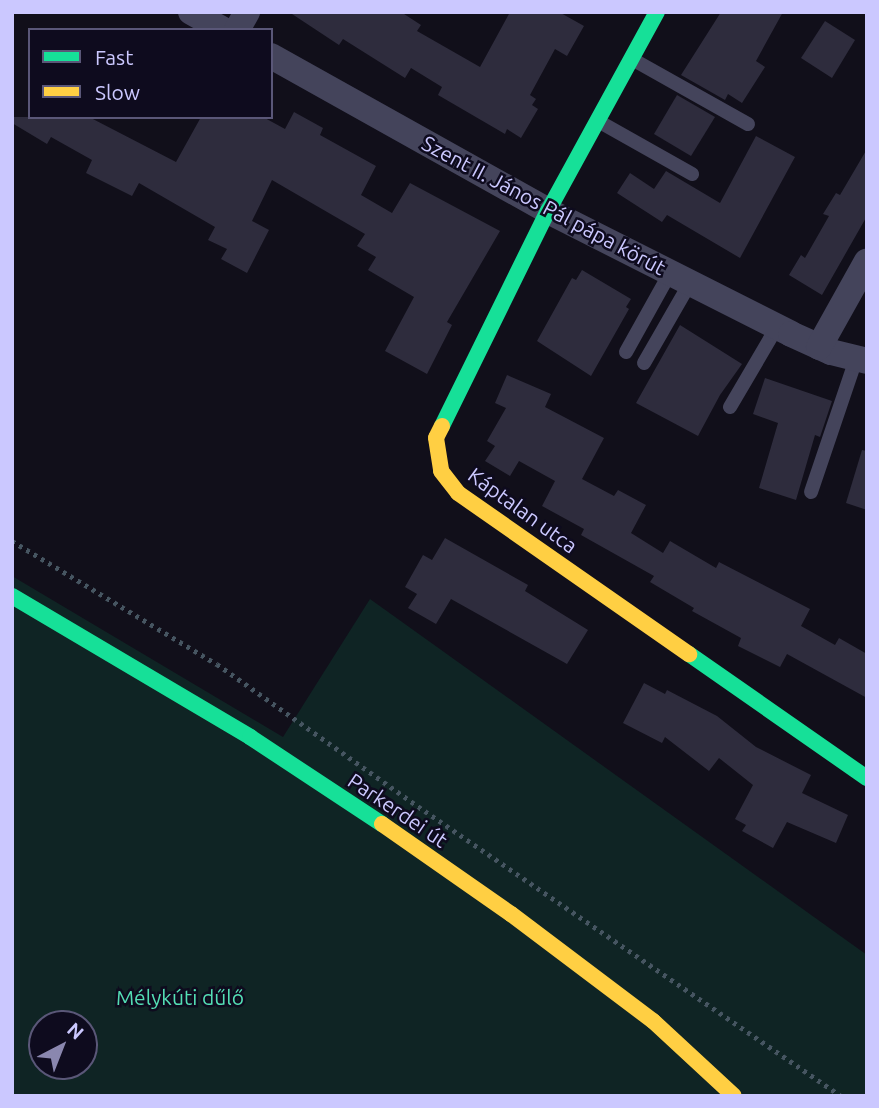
<!DOCTYPE html>
<html>
<head>
<meta charset="utf-8">
<style>
	body { margin:0 }
	#map { position:relative; width:879px; height:1108px; overflow:hidden; background:#110f1a; font-family:Ubuntu,sans-serif }
	div>[style] { position:absolute }
	.green>* { inset:0; background:#0f2424 }
	.building>* { inset:0; background:#2e2c3d }
	.path>* { height:4.5px; margin-top:-2.25px; transform-origin:0; background:repeating-linear-gradient(90deg,#465561 0 3.5px,transparent 0 8.5px) }
	.lane>* { height:14px; margin:-7px; padding:0 7px; transform-origin:7px; border-radius:7px; background:#44445b }
	.street>* { height:26px; margin:-13px; padding:0 13px; transform-origin:13px; border-radius:13px; background:#44445b }
	.fast>* { height:16px; margin:-8px; padding:0 8px; transform-origin:8px; border-radius:8px; background:#16e098 }
	.slow>* { height:16px; margin:-8px; padding:0 8px; transform-origin:8px; border-radius:8px; background:#ffcf43 }
	span { translate:-50% -50%; white-space:nowrap; text-align:center; line-height:1.15; -webkit-text-stroke:5px #0e0b1e; paint-order:stroke }
	.street-label { font-size:21px; color:#cbc8ff }
	.park-label { font-size:21px; color:#54dfb5 }
	.frame { position:absolute; inset:0; border:14px solid #cbc8ff; pointer-events:none }
	.legend { position:absolute; left:28px; top:28px; width:245px; height:91px; box-sizing:border-box; background:#0e0b1e; border:2px solid #5a5778; margin:0; padding:9px 12px; list-style:none; font-size:21px; color:#cbc8ff }
	.legend li { display:flex; align-items:center; gap:14px; height:35px }
	.legend b { width:35px; border:2px solid #5a5778 }
	.north { position:absolute; left:28px; top:1010px; width:70px; height:70px; box-sizing:border-box; background:#0e0b1e; border:2px solid #5a5778; border-radius:50%; rotate:42deg; font-size:19px; font-weight:700; line-height:28px; text-align:center; color:#cbc8ff }
	.north::after { content:''; display:block; margin:auto; width:24px; height:32px; background:#8a87af; clip-path:polygon(50% 0,100% 100%,50% 72%,0 100%) }
</style>
</head>
<body>
<div id="map">
	<div class="green">
		<i style="clip-path:polygon(evenodd,12px 576px,283px 737px,370px 599px,867px 955px,867px 1096px,12px 1096px,12px 576px,42px 1024px,84px 1024px,84px 1066px,42px 1066px,42px 1024px)"></i>
	</div>
	<div class="building">
		<i style="clip-path:polygon(289px 12px,401px 12px,421px 25px,417px 31px,480px 67px,510px 12px,559px 12px,584px 26px,567px 56px,555px 49px,530px 95px,536px 99px,532px 105px,538px 109px,521px 138px,507px 129px,505px 134px,438px 95px,442px 87px,411px 68px,405px 78px,343px 39px,339px 45px)"></i>
		<i style="clip-path:polygon(721px 12px,783px 12px,756px 61px,765px 67px,742px 103px,728px 94px,725px 100px,681px 75px)"></i>
		<i style="clip-path:polygon(825px 21px,855px 40px,832px 78px,801px 58px)"></i>
		<i style="clip-path:polygon(677px 95px,715px 117px,691px 156px,654px 134px)"></i>
		<i style="clip-path:polygon(294px 112px,323px 128px,320px 135px,376px 166px,361px 195px,392px 213px,410px 183px,500px 231px,447px 322px,452px 325px,427px 374px,385px 351px,414px 297px,368px 270px,376px 257px,357px 246px,365px 234px,272px 180px,252px 221px,269px 230px,247px 273px,221px 259px,227px 249px,208px 240px,215px 227px,139px 183px,132px 196px,86px 173px,92px 160px,51px 137px,47px 144px,12px 123px,12px 117px,89px 117px,176px 162px,201px 117px,263px 117px,285px 129px)"></i>
		<i style="clip-path:polygon(756px 136px,795px 157px,740px 258px,667px 215px,662px 222px,617px 193px,630px 173px,654px 189px,666px 171px,720px 203px)"></i>
		<i style="clip-path:polygon(867px 149px,867px 216px,822px 295px,789px 275px,801px 255px,805px 258px,829px 216px,823px 214px,836px 193px,840px 195px)"></i>
		<i style="clip-path:polygon(582px 270px,631px 299px,626px 307px,629px 309px,591px 376px,537px 341px,572px 278px,576px 280px)"></i>
		<i style="clip-path:polygon(680px 325px,742px 364px,720px 395px,698px 436px,636px 403px)"></i>
		<i style="clip-path:polygon(507px 375px,551px 394px,545px 407px,604px 438px,582px 479px,614px 496px,618px 490px,646px 505px,631px 533px,663px 553px,670px 541px,716px 568px,719px 562px,810px 609px,801px 626px,835px 645px,839px 638px,867px 654px,867px 698px,787px 654px,780px 667px,738px 646px,741px 638px,692px 611px,694px 608px,650px 582px,654px 576px,581px 535px,584px 529px,542px 506px,555px 481px,519px 461px,510px 476px,485px 461px,495px 446px,487px 441px,506px 408px,495px 403px)"></i>
		<i style="clip-path:polygon(765px 378px,832px 401px,820px 437px,815px 435px,796px 500px,759px 488px,778px 423px,753px 414px)"></i>
		<i style="clip-path:polygon(862px 450px,867px 451px,867px 510px,846px 503px)"></i>
		<i style="clip-path:polygon(445px 538px,528px 585px,525px 591px,588px 630px,567px 664px,451px 599px,436px 624px,408px 608px,417px 594px,405px 587px,423px 555px,432px 560px)"></i>
		<i style="clip-path:polygon(644px 683px,665px 694px,667px 690px,717px 716px,756px 747px,811px 775px,802px 793px,848px 815px,836px 843px,787px 822px,773px 848px,742px 831px,746px 825px,735px 819px,753px 785px,719px 758px,709px 771px,665px 737px,662px 743px,623px 723px)"></i>
	</div>
	<div class="path">
		<i style="left:12px;top:541px;width:239px;rotate:31deg"></i>
		<i style="left:217px;top:664px;width:255px;rotate:35.3deg"></i>
		<i style="left:425px;top:811px;width:504px;rotate:34.41deg"></i>
	</div>
	<div class="lane">
		<i style="left:632px;top:59px;width:133px;rotate:29.3deg"></i>
		<i style="left:598px;top:121px;width:108px;rotate:29.4deg"></i>
		<i style="left:626px;top:352px;width:90px;rotate:-60.9deg"></i>
		<i style="left:644px;top:363px;width:92px;rotate:-60.1deg"></i>
		<i style="left:730px;top:407px;width:93px;rotate:-59.6deg"></i>
		<i style="left:811px;top:492px;width:140px;rotate:-71.3deg"></i>
	</div>
	<div class="street">
		<i style="left:191px;top:12px;width:37px;rotate:29deg"></i>
		<i style="left:237px;top:30px;width:21px;rotate:-61deg"></i>
		<i style="left:271px;top:56px;width:317px;rotate:29.2deg"></i>
		<i style="left:548px;top:211px;width:272px;rotate:26.8deg"></i>
		<i style="left:791px;top:334px;width:44px;rotate:24.2deg"></i>
		<i style="left:831px;top:352px;width:37px;rotate:14deg"></i>
		<i style="left:819px;top:347px;width:98px;rotate:-60.8deg"></i>
	</div>
	<div class="fast">
		<i style="left:442px;top:426px;width:240px;rotate:-63.8deg"></i>
		<i style="left:548px;top:211px;width:227px;rotate:-61.3deg"></i>
		<i style="left:12px;top:596px;width:277px;rotate:30.6deg"></i>
		<i style="left:250px;top:737px;width:158px;rotate:33.4deg"></i>
		<i style="left:689px;top:654px;width:217px;rotate:34.9deg"></i>
	</div>
	<div class="slow">
		<i style="left:442px;top:426px;width:13px;rotate:117deg"></i>
		<i style="left:436px;top:438px;width:33px;rotate:81deg"></i>
		<i style="left:441px;top:471px;width:28px;rotate:52deg"></i>
		<i style="left:458px;top:493px;width:282px;rotate:34.9deg"></i>
		<i style="left:382px;top:824px;width:157px;rotate:34.9deg"></i>
		<i style="left:511px;top:914px;width:178px;rotate:37deg"></i>
		<i style="left:653px;top:1021px;width:110px;rotate:42.8deg"></i>
	</div>
	<div class="street-label">
		<span style="left:544px;top:205px;rotate:28deg">Szent II. János Pál pápa körút</span>
		<span style="left:523px;top:510px;rotate:36deg">Káptalan utca</span>
		<span style="left:398px;top:810px;rotate:34deg">Parkerdei út</span>
	</div>
	<div class="park-label">
		<span style="left:180px;top:997px">Mélykúti dűlő</span>
	</div>
	<div class="frame"></div>
	<ul class="legend">
	<li><b style="height:9px;background:#16e098"></b>Fast</li>
	<li><b style="height:9px;background:#ffcf43"></b>Slow</li>
	</ul>
	<div class="north">N</div>
</div>
</body>
</html>
